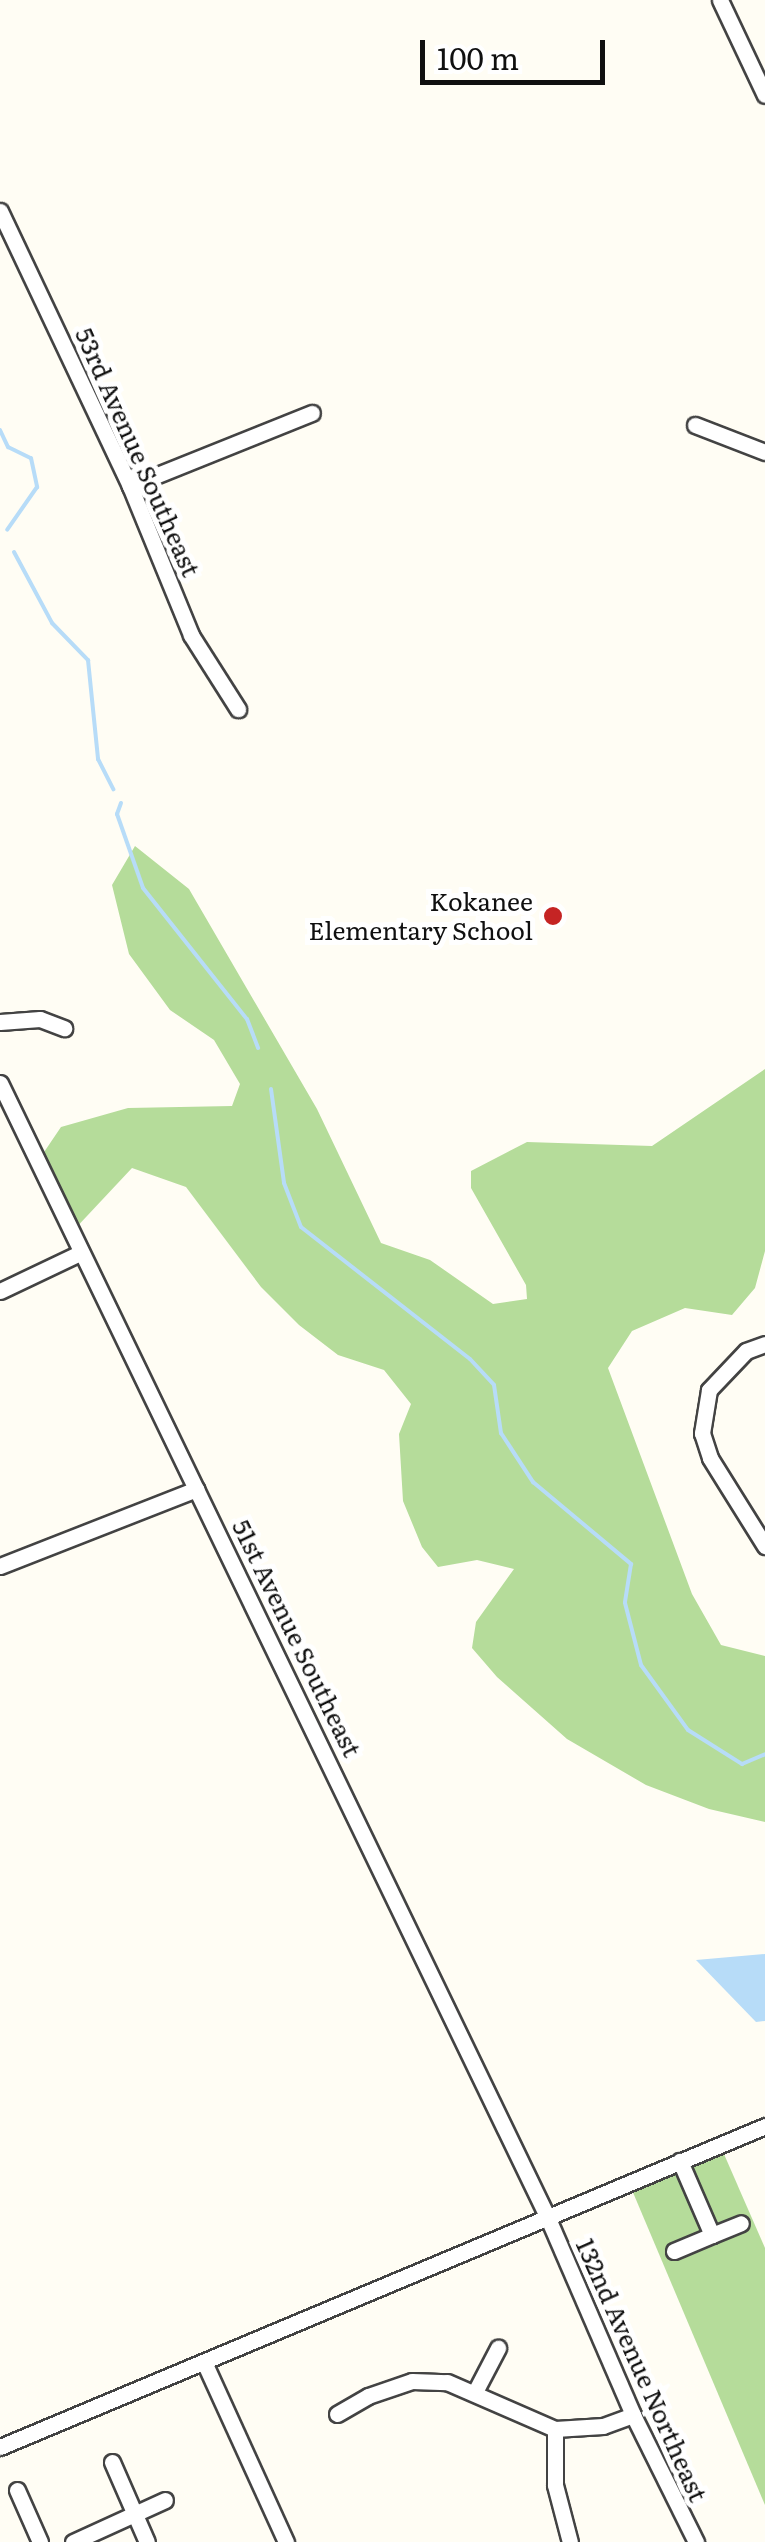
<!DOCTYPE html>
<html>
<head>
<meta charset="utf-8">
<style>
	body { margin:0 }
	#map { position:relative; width:765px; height:2542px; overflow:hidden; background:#fffdf4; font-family:Literata,serif }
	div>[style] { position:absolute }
	.forest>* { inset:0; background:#b5dc9a }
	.water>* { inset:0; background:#b7dcf8 }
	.stream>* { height:4px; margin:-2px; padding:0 2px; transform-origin:2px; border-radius:2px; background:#b7dcf8 }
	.roads { filter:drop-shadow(2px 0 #434343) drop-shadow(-2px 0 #434343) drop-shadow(0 2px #434343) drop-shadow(0 -2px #434343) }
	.minor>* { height:15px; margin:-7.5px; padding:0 7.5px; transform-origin:7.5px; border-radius:7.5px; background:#fff }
	.dots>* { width:28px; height:28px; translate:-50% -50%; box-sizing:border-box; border:5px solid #fff; border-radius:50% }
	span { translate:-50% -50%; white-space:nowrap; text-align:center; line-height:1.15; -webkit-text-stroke:10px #fff; paint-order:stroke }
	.street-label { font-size:25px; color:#101010 }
	.poi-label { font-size:25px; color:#101010 }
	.right { translate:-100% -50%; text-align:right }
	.scale { position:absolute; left:420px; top:40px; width:185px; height:45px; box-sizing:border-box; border:5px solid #101010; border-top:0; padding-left:12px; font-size:30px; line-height:35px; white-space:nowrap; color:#101010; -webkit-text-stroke:8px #fff; paint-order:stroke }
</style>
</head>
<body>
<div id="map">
	<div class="forest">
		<i style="clip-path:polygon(135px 846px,189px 889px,317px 1109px,381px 1243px,430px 1260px,493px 1304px,527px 1299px,526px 1285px,471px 1188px,471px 1171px,527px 1142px,652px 1146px,765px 1069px,765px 1251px,755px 1288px,732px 1315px,685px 1308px,632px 1331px,608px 1368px,692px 1594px,721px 1645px,765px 1656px,765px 1822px,709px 1809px,646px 1785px,567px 1739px,497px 1677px,472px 1648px,476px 1622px,514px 1569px,477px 1560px,438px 1567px,422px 1547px,403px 1501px,399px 1434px,411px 1404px,384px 1370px,338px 1355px,299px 1325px,261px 1287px,186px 1187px,132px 1168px,72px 1232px,38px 1161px,61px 1127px,128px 1108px,232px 1106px,240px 1084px,214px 1040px,170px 1010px,129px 954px,112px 885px)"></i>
		<i style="clip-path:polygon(720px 2145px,765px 2248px,765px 2505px,629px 2183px)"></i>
	</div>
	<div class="water">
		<i style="clip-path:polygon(765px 1954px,765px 2021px,756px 2022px,696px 1960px)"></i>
	</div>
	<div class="stream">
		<i style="left:0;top:430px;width:19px;rotate:65deg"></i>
		<i style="left:8px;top:447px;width:25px;rotate:26deg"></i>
		<i style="left:31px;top:458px;width:30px;rotate:78deg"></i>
		<i style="left:37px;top:487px;width:52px;rotate:124.9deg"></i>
		<i style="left:14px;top:552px;width:81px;rotate:61.8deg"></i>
		<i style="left:52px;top:623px;width:52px;rotate:45.8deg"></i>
		<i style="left:88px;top:660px;width:100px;rotate:84.2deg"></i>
		<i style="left:98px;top:759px;width:34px;rotate:63deg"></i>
		<i style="left:121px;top:803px;width:12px;rotate:110deg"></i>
		<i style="left:117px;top:814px;width:78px;rotate:70.6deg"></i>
		<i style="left:143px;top:888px;width:167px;rotate:51.6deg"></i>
		<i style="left:247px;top:1019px;width:31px;rotate:69deg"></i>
		<i style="left:271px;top:1089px;width:95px;rotate:82.1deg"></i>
		<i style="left:284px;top:1183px;width:47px;rotate:68.9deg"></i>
		<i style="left:301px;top:1227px;width:214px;rotate:38deg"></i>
		<i style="left:470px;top:1359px;width:35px;rotate:47deg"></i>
		<i style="left:494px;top:1385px;width:49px;rotate:81.7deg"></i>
		<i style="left:501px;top:1433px;width:59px;rotate:56.9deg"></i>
		<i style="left:533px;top:1482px;width:128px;rotate:39.9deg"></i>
		<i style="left:631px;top:1564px;width:39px;rotate:99deg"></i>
		<i style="left:625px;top:1603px;width:64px;rotate:75.5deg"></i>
		<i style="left:641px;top:1665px;width:80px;rotate:54.1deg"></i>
		<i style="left:688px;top:1730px;width:64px;rotate:32.2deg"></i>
		<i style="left:742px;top:1764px;width:25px;rotate:-23deg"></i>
	</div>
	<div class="roads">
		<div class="minor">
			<i style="left:720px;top:0;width:105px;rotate:64.7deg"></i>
			<i style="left:0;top:211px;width:304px;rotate:64.7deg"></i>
			<i style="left:130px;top:486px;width:161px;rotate:67.7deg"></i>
			<i style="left:191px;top:635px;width:88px;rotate:57.6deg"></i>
			<i style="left:695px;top:425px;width:75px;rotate:21.1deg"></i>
			<i style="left:130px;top:486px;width:196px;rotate:-21.9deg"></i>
			<i style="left:0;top:1022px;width:40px;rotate:-4.3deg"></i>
			<i style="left:40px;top:1019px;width:26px;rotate:21deg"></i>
			<i style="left:0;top:1083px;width:1258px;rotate:64.23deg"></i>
			<i style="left:547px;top:2216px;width:217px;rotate:66.6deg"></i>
			<i style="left:633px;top:2415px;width:142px;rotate:63.6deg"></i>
			<i style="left:0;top:1291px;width:89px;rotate:-25.4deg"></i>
			<i style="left:765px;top:1344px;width:20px;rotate:160deg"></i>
			<i style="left:746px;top:1351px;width:54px;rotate:133.5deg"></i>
			<i style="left:709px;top:1390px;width:44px;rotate:99.2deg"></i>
			<i style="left:702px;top:1433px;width:26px;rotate:72deg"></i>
			<i style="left:710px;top:1458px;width:104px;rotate:58deg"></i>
			<i style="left:0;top:1566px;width:211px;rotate:-21.4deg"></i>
			<i style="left:712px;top:2235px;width:31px;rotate:-22deg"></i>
			<i style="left:674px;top:2251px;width:41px;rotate:-22.8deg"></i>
			<i style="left:712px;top:2235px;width:81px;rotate:-113.4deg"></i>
			<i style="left:204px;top:2362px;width:198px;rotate:65.5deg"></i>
			<i style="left:475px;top:2392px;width:50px;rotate:-62.4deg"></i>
			<i style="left:337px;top:2414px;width:36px;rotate:-30deg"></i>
			<i style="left:368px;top:2396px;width:46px;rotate:-18.8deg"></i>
			<i style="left:412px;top:2381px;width:35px;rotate:2deg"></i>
			<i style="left:447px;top:2382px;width:118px;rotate:23.5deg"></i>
			<i style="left:555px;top:2429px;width:48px;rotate:-3.6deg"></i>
			<i style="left:603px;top:2426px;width:32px;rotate:-20deg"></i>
			<i style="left:555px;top:2429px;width:56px;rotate:90deg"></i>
			<i style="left:555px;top:2485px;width:59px;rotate:75.3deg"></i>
			<i style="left:0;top:2447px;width:830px;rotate:-22.76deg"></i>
			<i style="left:112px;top:2462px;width:87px;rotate:66.4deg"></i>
			<i style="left:17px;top:2490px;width:57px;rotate:66.1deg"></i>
			<i style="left:73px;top:2542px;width:101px;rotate:-24.5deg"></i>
		</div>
	</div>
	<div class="dots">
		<i style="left:553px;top:916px;background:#c52424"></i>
	</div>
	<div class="street-label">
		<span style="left:138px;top:452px;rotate:66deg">53rd Avenue Southeast</span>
		<span style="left:297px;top:1638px;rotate:64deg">51st Avenue Southeast</span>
		<span style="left:642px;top:2370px;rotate:66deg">132nd Avenue Northeast</span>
	</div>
	<div class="poi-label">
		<span class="right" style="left:533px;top:916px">Kokanee<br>Elementary School</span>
	</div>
	<div class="scale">100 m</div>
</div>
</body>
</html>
